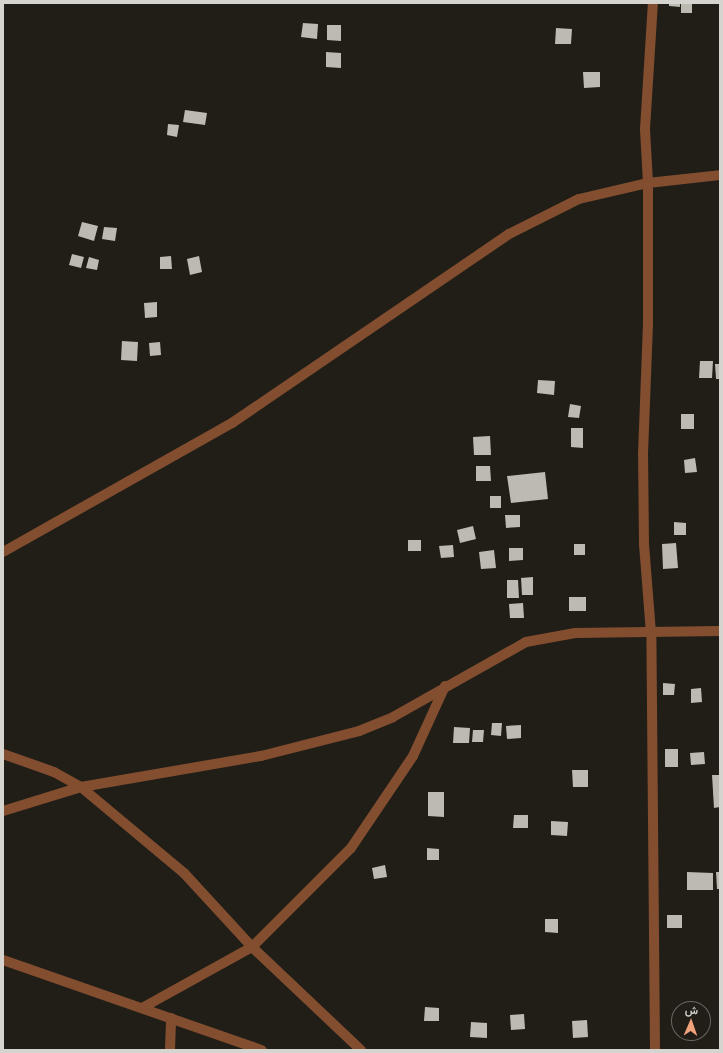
<!DOCTYPE html>
<html>
<head>
<meta charset="utf-8">
<style>
	body { margin:0 }
	#map { position:relative; width:723px; height:1053px; overflow:hidden; background:#211e18; font-family:Manrope,Vazirmatn,sans-serif }
	div>[style] { position:absolute }
	.building>* { inset:0; background:#bdbab1 }
	.minor>* { height:10px; margin:-5px; padding:0 5px; transform-origin:5px; border-radius:5px; background:#834e2f }
	span { translate:-50% -50%; white-space:nowrap; text-align:center; line-height:1.15; -webkit-text-stroke:4px #211e18; paint-order:stroke }
	.frame { position:absolute; inset:0; border:4px solid #d5d4cf; pointer-events:none }
	.north { position:absolute; left:671px; top:1001px; width:40px; height:40px; box-sizing:border-box; background:#211e18; border:1px solid #696761; border-radius:50%; rotate:2deg; font-size:11px; font-weight:700; line-height:16px; text-align:center; color:#d5d4cf }
	.north::after { content:''; display:block; margin:auto; width:14px; height:18px; background:#f0a27a; clip-path:polygon(50% 0,100% 100%,50% 72%,0 100%) }
</style>
</head>
<body>
<div id="map">
	<div class="building">
		<i style="clip-path:polygon(669px 3px,680px 3px,680px 7px,669px 6px)"></i>
		<i style="clip-path:polygon(681px 3px,692px 3px,692px 13px,681px 13px)"></i>
		<i style="clip-path:polygon(303px 23px,318px 24px,317px 39px,301px 37px)"></i>
		<i style="clip-path:polygon(327px 25px,341px 25px,341px 41px,327px 40px)"></i>
		<i style="clip-path:polygon(556px 28px,572px 29px,571px 44px,555px 44px)"></i>
		<i style="clip-path:polygon(326px 52px,341px 53px,341px 68px,326px 67px)"></i>
		<i style="clip-path:polygon(583px 72px,600px 72px,600px 87px,584px 88px)"></i>
		<i style="clip-path:polygon(185px 110px,207px 113px,205px 125px,183px 122px)"></i>
		<i style="clip-path:polygon(168px 124px,179px 125px,177px 137px,167px 135px)"></i>
		<i style="clip-path:polygon(82px 222px,98px 226px,94px 241px,78px 236px)"></i>
		<i style="clip-path:polygon(104px 227px,117px 228px,115px 241px,102px 239px)"></i>
		<i style="clip-path:polygon(72px 254px,84px 257px,81px 268px,69px 265px)"></i>
		<i style="clip-path:polygon(171px 256px,172px 269px,160px 269px,160px 257px)"></i>
		<i style="clip-path:polygon(199px 256px,202px 272px,190px 275px,187px 259px)"></i>
		<i style="clip-path:polygon(89px 257px,99px 260px,97px 270px,86px 268px)"></i>
		<i style="clip-path:polygon(157px 302px,157px 317px,145px 318px,144px 303px)"></i>
		<i style="clip-path:polygon(122px 341px,138px 342px,137px 361px,121px 360px)"></i>
		<i style="clip-path:polygon(160px 342px,161px 355px,150px 356px,149px 343px)"></i>
		<i style="clip-path:polygon(700px 361px,713px 361px,712px 378px,699px 378px)"></i>
		<i style="clip-path:polygon(715px 364px,720px 364px,720px 379px,716px 379px)"></i>
		<i style="clip-path:polygon(538px 380px,555px 381px,554px 395px,537px 393px)"></i>
		<i style="clip-path:polygon(570px 404px,581px 406px,579px 418px,568px 417px)"></i>
		<i style="clip-path:polygon(681px 414px,694px 414px,694px 429px,681px 429px)"></i>
		<i style="clip-path:polygon(571px 428px,583px 428px,583px 448px,571px 447px)"></i>
		<i style="clip-path:polygon(490px 436px,491px 455px,474px 455px,473px 437px)"></i>
		<i style="clip-path:polygon(695px 458px,697px 472px,685px 473px,684px 460px)"></i>
		<i style="clip-path:polygon(476px 466px,490px 466px,491px 481px,476px 481px)"></i>
		<i style="clip-path:polygon(545px 472px,548px 499px,511px 503px,507px 476px)"></i>
		<i style="clip-path:polygon(490px 496px,501px 496px,501px 508px,490px 508px)"></i>
		<i style="clip-path:polygon(505px 515px,520px 515px,520px 527px,506px 528px)"></i>
		<i style="clip-path:polygon(674px 522px,686px 523px,686px 535px,674px 535px)"></i>
		<i style="clip-path:polygon(473px 526px,476px 539px,460px 543px,457px 530px)"></i>
		<i style="clip-path:polygon(408px 540px,421px 540px,421px 551px,408px 551px)"></i>
		<i style="clip-path:polygon(676px 543px,678px 568px,663px 569px,662px 544px)"></i>
		<i style="clip-path:polygon(574px 544px,585px 544px,585px 555px,574px 555px)"></i>
		<i style="clip-path:polygon(453px 545px,454px 557px,441px 558px,439px 546px)"></i>
		<i style="clip-path:polygon(509px 548px,523px 548px,523px 560px,509px 561px)"></i>
		<i style="clip-path:polygon(494px 550px,496px 568px,481px 569px,479px 552px)"></i>
		<i style="clip-path:polygon(533px 577px,533px 595px,522px 595px,521px 578px)"></i>
		<i style="clip-path:polygon(507px 580px,518px 580px,519px 598px,507px 598px)"></i>
		<i style="clip-path:polygon(569px 597px,586px 597px,586px 611px,569px 611px)"></i>
		<i style="clip-path:polygon(523px 603px,524px 618px,510px 618px,509px 604px)"></i>
		<i style="clip-path:polygon(663px 683px,675px 684px,674px 695px,663px 695px)"></i>
		<i style="clip-path:polygon(701px 688px,702px 702px,691px 703px,691px 689px)"></i>
		<i style="clip-path:polygon(492px 723px,502px 723px,501px 736px,491px 735px)"></i>
		<i style="clip-path:polygon(521px 725px,521px 738px,507px 739px,506px 726px)"></i>
		<i style="clip-path:polygon(454px 727px,470px 728px,469px 743px,453px 743px)"></i>
		<i style="clip-path:polygon(473px 730px,484px 730px,483px 742px,472px 742px)"></i>
		<i style="clip-path:polygon(665px 749px,678px 749px,678px 767px,665px 767px)"></i>
		<i style="clip-path:polygon(704px 752px,705px 764px,691px 765px,690px 753px)"></i>
		<i style="clip-path:polygon(572px 770px,588px 770px,588px 787px,573px 787px)"></i>
		<i style="clip-path:polygon(712px 775px,720px 775px,720px 807px,714px 808px)"></i>
		<i style="clip-path:polygon(428px 792px,444px 792px,444px 817px,428px 816px)"></i>
		<i style="clip-path:polygon(514px 815px,528px 815px,528px 828px,513px 828px)"></i>
		<i style="clip-path:polygon(551px 821px,568px 822px,567px 836px,551px 835px)"></i>
		<i style="clip-path:polygon(427px 848px,439px 849px,439px 860px,427px 860px)"></i>
		<i style="clip-path:polygon(385px 865px,387px 877px,374px 879px,372px 868px)"></i>
		<i style="clip-path:polygon(687px 872px,713px 873px,713px 890px,687px 890px)"></i>
		<i style="clip-path:polygon(716px 872px,720px 872px,720px 889px,717px 889px)"></i>
		<i style="clip-path:polygon(667px 915px,682px 915px,682px 928px,667px 928px)"></i>
		<i style="clip-path:polygon(545px 919px,558px 919px,558px 933px,545px 932px)"></i>
		<i style="clip-path:polygon(425px 1007px,439px 1008px,439px 1021px,424px 1021px)"></i>
		<i style="clip-path:polygon(524px 1014px,525px 1029px,511px 1030px,510px 1015px)"></i>
		<i style="clip-path:polygon(587px 1020px,588px 1037px,573px 1038px,572px 1021px)"></i>
		<i style="clip-path:polygon(471px 1022px,487px 1023px,487px 1038px,470px 1037px)"></i>
	</div>
	<div class="minor">
		<i style="left:3px;top:552px;width:263px;rotate:-29.4deg"></i>
		<i style="left:232px;top:423px;width:335px;rotate:-34.3deg"></i>
		<i style="left:509px;top:234px;width:78px;rotate:-26.6deg"></i>
		<i style="left:579px;top:199px;width:71px;rotate:-13.1deg"></i>
		<i style="left:648px;top:183px;width:54px;rotate:-93.2deg"></i>
		<i style="left:645px;top:129px;width:126px;rotate:-86.4deg"></i>
		<i style="left:3px;top:754px;width:54px;rotate:19.4deg"></i>
		<i style="left:54px;top:772px;width:31px;rotate:29deg"></i>
		<i style="left:81px;top:787px;width:134px;rotate:39.9deg"></i>
		<i style="left:184px;top:873px;width:100px;rotate:47.4deg"></i>
		<i style="left:252px;top:947px;width:150px;rotate:43.4deg"></i>
		<i style="left:3px;top:811px;width:82px;rotate:-17.1deg"></i>
		<i style="left:81px;top:787px;width:183px;rotate:-9.8deg"></i>
		<i style="left:261px;top:756px;width:101px;rotate:-14.3deg"></i>
		<i style="left:359px;top:731px;width:37px;rotate:-22deg"></i>
		<i style="left:393px;top:717px;width:153px;rotate:-29.4deg"></i>
		<i style="left:526px;top:642px;width:50px;rotate:-10.4deg"></i>
		<i style="left:575px;top:633px;width:145px;rotate:-0.8deg"></i>
		<i style="left:3px;top:960px;width:274px;rotate:19.2deg"></i>
		<i style="left:142px;top:1008px;width:126px;rotate:-29deg"></i>
		<i style="left:252px;top:947px;width:140px;rotate:-45deg"></i>
		<i style="left:351px;top:848px;width:111px;rotate:-56deg"></i>
		<i style="left:413px;top:756px;width:77px;rotate:-65.4deg"></i>
		<i style="left:170px;top:1050px;width:32px;rotate:-88deg"></i>
		<i style="left:655px;top:1050px;width:417px;rotate:-90.5deg"></i>
		<i style="left:651px;top:633px;width:88px;rotate:-94.5deg"></i>
		<i style="left:644px;top:545px;width:91px;rotate:-90.6deg"></i>
		<i style="left:643px;top:454px;width:128px;rotate:-87.8deg"></i>
		<i style="left:648px;top:326px;width:143px;rotate:-90deg"></i>
		<i style="left:648px;top:183px;width:72px;rotate:-6.3deg"></i>
	</div>
	<div class="frame"></div>
	<div class="north">ش</div>
</div>
</body>
</html>
